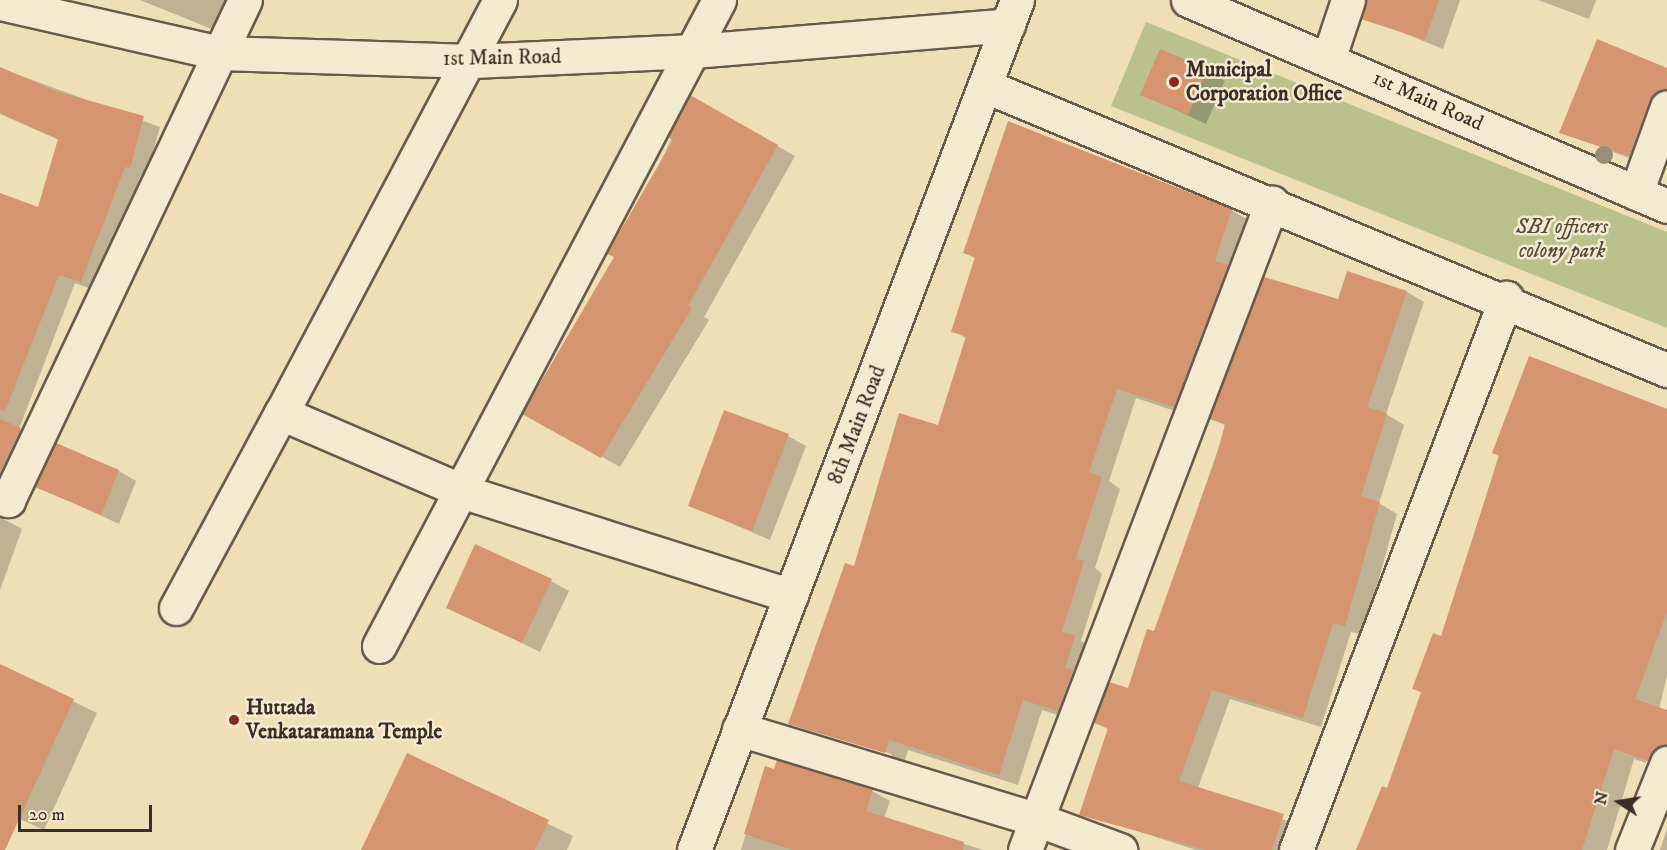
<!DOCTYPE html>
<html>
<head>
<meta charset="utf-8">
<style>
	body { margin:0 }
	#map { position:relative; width:1667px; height:850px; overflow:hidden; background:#eedfb7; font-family:"IM FELL DW Pica",serif }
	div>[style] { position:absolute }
	.green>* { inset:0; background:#bac18d }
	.shadow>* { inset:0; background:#0003 }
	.building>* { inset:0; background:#d49570 }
	.roads { filter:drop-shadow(2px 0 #675b4a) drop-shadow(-2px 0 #675b4a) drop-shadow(0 2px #675b4a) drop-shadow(0 -2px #675b4a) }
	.minor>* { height:33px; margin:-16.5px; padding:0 16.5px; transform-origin:16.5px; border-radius:16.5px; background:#f4ead0 }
	.tertiary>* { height:33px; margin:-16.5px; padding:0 16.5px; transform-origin:16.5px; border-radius:16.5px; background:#f4ead0 }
	.trees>* { width:18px; height:18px; margin:-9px; border-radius:50%; background:#998e73 }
	.dots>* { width:16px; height:16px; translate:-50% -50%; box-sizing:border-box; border:3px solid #f4ead0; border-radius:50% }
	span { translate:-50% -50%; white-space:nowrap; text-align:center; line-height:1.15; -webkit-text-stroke:5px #f4ead0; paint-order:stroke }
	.street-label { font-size:21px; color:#3a2f26 }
	.poi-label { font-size:21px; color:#3a2f26; font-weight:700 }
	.left { translate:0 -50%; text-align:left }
	.park-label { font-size:21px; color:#544c3b; font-style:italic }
	.north { position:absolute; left:1589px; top:772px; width:60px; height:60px; -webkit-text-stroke:4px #f4ead0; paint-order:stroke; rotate:282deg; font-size:16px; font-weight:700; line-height:24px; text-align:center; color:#3a2f26 }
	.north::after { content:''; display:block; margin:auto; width:21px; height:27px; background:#3a2f26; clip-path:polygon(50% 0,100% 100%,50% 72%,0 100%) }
	.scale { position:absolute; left:18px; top:805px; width:134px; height:27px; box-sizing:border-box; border:3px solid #3a2f26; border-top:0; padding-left:8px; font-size:18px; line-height:21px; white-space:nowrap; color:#3a2f26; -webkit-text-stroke:4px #f4ead0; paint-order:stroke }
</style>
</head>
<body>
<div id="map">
	<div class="green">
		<i style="clip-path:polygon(1146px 22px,1667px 232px,1667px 328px,1111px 106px)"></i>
	</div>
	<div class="shadow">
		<i style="clip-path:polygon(140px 0,247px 0,229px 36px)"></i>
		<i style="clip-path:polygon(1387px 0,1460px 0,1443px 49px,1379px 23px)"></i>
		<i style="clip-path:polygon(1538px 0,1596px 0,1589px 19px)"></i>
		<i style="clip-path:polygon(0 68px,160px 127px,146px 176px,141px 175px,97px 291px,75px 283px,19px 429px,37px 439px,0 499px,0 195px,39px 209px,59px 140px,0 114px)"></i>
		<i style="clip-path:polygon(1667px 69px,1667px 111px,1647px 165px,1561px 132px)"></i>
		<i style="clip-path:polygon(1207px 71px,1225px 81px,1206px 124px,1142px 94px)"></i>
		<i style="clip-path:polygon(691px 97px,795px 156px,704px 317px,709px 320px,620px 467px,524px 413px,616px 257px)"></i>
		<i style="clip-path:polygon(evenodd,1231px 210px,1250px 221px,1193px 417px,1136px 398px,1109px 481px,1120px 489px,1095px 568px,1102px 574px,1081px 641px,1093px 648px,1077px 721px,1042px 710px,1018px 785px,908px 750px,904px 763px,790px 724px,855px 568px,939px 427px,967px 339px,953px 331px,976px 259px,965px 253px,1231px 210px,809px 729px,892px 754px,891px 757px,809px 732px,809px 729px)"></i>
		<i style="clip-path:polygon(1407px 292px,1424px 302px,1386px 414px,1404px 425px,1379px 503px,1397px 514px,1363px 635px,1351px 632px,1321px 727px,1230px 699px,1198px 788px,1301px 826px,1293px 850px,1196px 850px,1100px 819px,1109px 730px,1095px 722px,1129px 690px,1155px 633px,1226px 426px,1211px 418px,1339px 301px)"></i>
		<i style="clip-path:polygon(1529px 358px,1667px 409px,1667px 676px,1646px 763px,1634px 759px,1607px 850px,1358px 850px,1388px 790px,1422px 693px,1414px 688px,1442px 638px)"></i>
		<i style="clip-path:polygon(788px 436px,806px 446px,770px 540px,689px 505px)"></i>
		<i style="clip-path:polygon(119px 471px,136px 481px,119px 524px,37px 486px)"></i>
		<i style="clip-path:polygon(0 510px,2px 518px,22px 529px,0 590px)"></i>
		<i style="clip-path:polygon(551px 581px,569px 591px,540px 652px,448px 607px)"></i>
		<i style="clip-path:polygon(0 666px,97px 713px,44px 830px,0 810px)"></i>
		<i style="clip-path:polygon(408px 755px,573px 836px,567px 850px,376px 850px)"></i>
		<i style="clip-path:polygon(766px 768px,872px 791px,890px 801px,884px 818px,983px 850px,741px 850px)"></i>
		<i style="clip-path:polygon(1667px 829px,1667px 850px,1660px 850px)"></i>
	</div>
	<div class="building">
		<i style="clip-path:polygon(1366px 0,1439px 0,1425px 40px,1361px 19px)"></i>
		<i style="clip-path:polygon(1597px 39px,1667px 68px,1667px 89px,1650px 100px,1629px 156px,1559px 133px)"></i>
		<i style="clip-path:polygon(1160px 49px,1208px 69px,1188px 115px,1140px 95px)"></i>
		<i style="clip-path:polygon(0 67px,55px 91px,144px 116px,130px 168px,125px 167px,81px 282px,59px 275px,5px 411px,0 410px,0 193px,38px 207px,58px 139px,0 113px)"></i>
		<i style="clip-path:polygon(690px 95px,778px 145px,688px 306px,692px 308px,601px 458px,522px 414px,614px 257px,607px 254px,673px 140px,668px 137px)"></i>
		<i style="clip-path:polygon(1008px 121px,1232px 209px,1215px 261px,1228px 265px,1174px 407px,1117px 389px,1089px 472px,1102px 477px,1076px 559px,1084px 561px,1062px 632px,1075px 636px,1065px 668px,1073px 670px,1058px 711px,1023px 700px,999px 775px,889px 740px,885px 753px,788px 724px,845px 563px,854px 566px,899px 413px,938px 425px,966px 336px,951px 332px,975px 257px,963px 253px)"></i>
		<i style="clip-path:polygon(1347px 271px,1407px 291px,1367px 407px,1387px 413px,1361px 496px,1380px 502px,1345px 626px,1333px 623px,1303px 718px,1212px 690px,1179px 781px,1284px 814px,1272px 850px,1206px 850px,1079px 815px,1108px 728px,1094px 723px,1109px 682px,1128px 688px,1147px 629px,1154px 631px,1218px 451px,1225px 424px,1209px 419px,1264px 277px,1338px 299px)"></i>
		<i style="clip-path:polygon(1529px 356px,1667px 409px,1667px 612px,1635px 699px,1667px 710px,1667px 745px,1655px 749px,1648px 761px,1614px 749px,1582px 850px,1356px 850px,1382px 786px,1387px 788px,1421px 692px,1412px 689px,1433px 633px,1441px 636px,1499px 456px,1492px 453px)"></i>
		<i style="clip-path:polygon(724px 410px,789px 434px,752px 531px,688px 506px)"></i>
		<i style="clip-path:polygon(0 419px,21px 428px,0 472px)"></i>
		<i style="clip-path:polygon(56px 443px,119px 470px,101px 515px,35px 487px)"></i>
		<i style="clip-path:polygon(475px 544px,552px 579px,522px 643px,446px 608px)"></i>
		<i style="clip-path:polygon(0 664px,74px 699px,5px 850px,0 850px)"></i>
		<i style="clip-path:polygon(407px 753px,549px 820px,535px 850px,361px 850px)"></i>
		<i style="clip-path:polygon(777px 760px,873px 789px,866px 811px,964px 842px,963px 850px,793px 850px,744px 834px,765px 766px,774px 769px)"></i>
	</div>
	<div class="roads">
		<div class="minor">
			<i style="left:500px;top:0;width:467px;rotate:117.9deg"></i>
			<i style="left:281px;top:413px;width:199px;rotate:23.3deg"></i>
			<i style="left:464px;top:492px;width:343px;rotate:17.6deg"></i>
			<i style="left:1329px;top:57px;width:60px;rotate:-71.6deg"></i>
			<i style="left:1636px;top:193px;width:91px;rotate:-70.2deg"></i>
			<i style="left:0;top:497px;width:9px;rotate:21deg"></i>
			<i style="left:8px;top:500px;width:553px;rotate:-64.64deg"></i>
			<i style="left:176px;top:608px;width:221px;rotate:-61.7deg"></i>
			<i style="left:379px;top:646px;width:730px;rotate:-62.24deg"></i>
			<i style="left:739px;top:729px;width:310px;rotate:16.9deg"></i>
			<i style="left:1036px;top:819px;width:90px;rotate:20.3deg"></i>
			<i style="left:1025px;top:850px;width:693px;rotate:-69.13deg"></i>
			<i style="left:1296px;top:850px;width:591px;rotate:-69.17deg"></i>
			<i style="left:1632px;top:850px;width:94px;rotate:-68.1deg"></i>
		</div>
		<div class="tertiary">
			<i style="left:1188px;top:0;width:521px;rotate:23.27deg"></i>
			<i style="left:0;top:3px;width:226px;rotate:12.8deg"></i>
			<i style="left:220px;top:53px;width:252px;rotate:1.8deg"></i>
			<i style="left:472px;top:61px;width:222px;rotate:-2.6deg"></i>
			<i style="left:694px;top:51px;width:315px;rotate:-4.7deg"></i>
			<i style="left:988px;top:87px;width:736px;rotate:22.63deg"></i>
			<i style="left:694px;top:850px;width:909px;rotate:-69.19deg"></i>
		</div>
	</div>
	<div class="trees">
		<i style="left:1604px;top:155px"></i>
	</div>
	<div class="dots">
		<i style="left:1174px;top:82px;background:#8f2418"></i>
		<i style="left:234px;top:720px;background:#8f2418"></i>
	</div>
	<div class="street-label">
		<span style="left:502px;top:58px;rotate:-1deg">1st Main Road</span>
		<span style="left:1428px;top:101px;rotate:24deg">1st Main Road</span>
		<span style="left:857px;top:425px;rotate:-69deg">8th Main Road</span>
	</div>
	<div class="poi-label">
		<span class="left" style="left:1186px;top:82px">Municipal<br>Corporation Office</span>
		<span class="left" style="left:246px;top:720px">Huttada<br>Venkataramana Temple</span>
	</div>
	<div class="park-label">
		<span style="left:1562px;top:239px">SBI officers<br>colony park</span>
	</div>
	<div class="north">N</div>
	<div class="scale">20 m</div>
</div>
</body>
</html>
